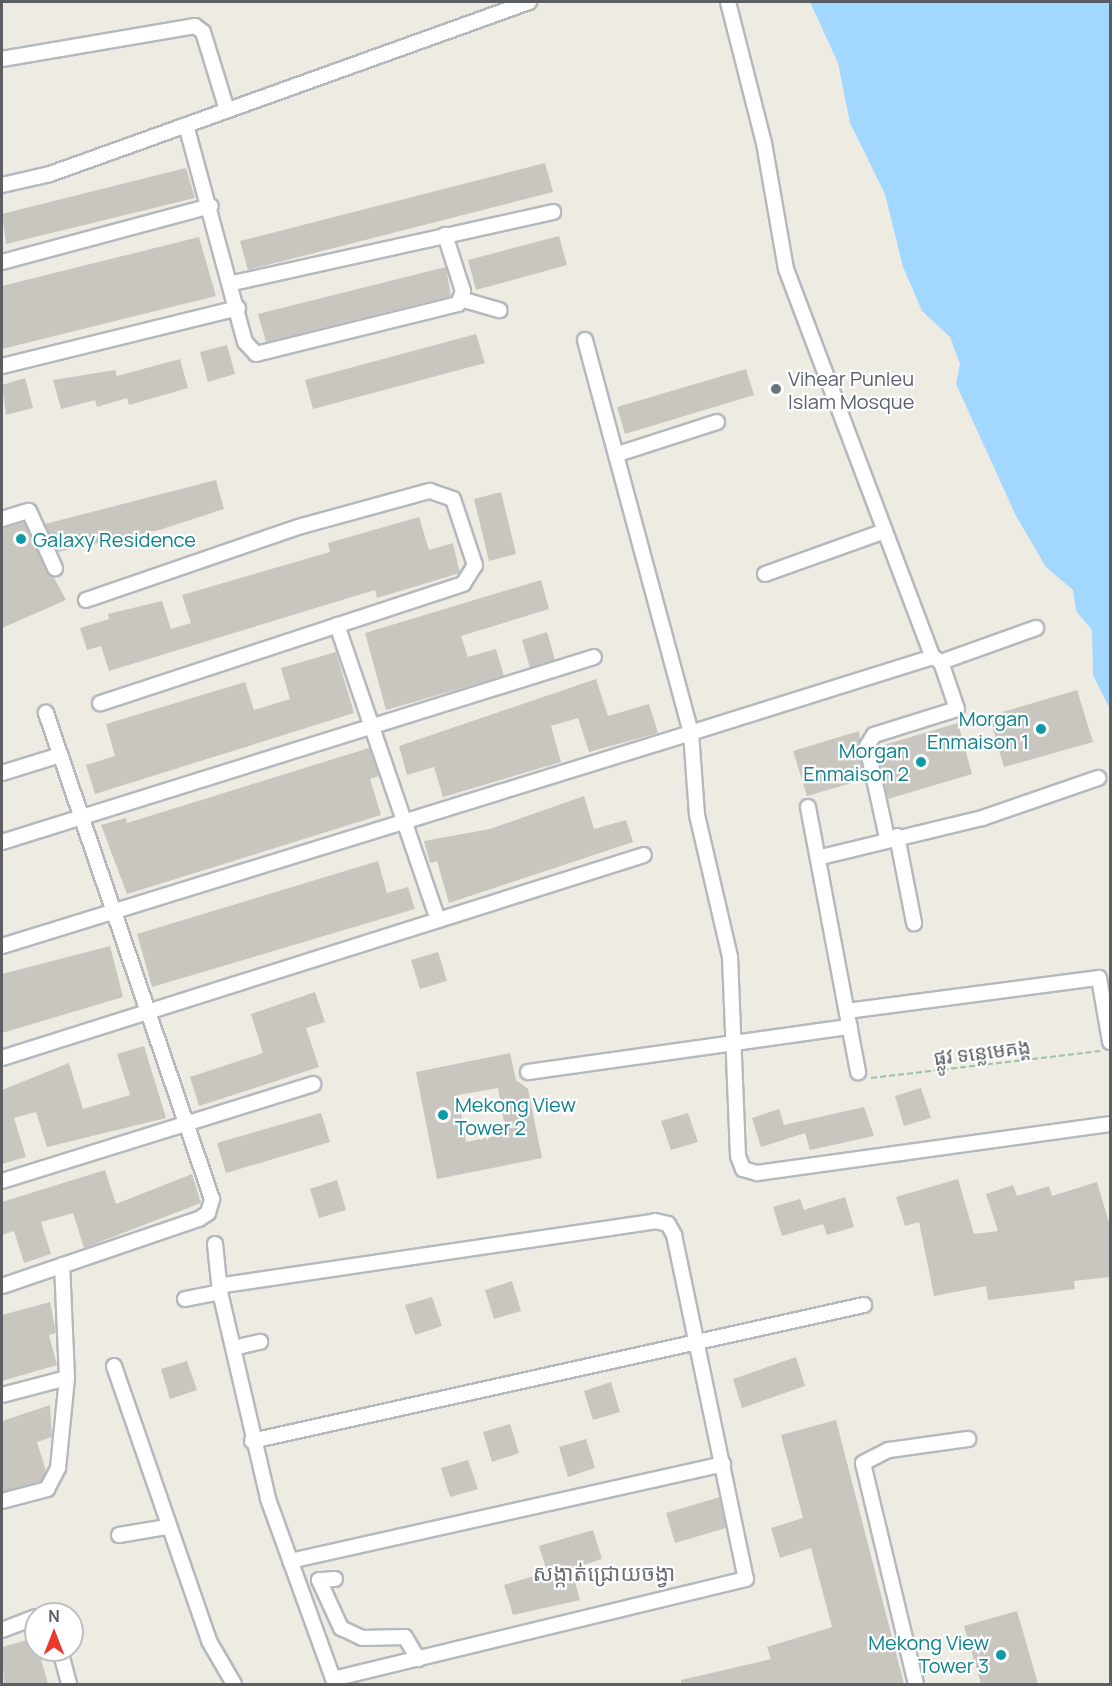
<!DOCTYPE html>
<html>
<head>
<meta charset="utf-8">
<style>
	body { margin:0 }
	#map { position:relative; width:1112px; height:1686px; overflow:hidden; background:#eeebe3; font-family:Manrope,"Noto Sans Khmer",sans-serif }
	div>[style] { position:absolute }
	.water>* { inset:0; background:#a2d8ff }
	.building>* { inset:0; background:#c9c6c0 }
	.path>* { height:2px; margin-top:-1px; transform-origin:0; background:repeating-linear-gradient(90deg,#97c5a3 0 6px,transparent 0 9px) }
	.roads { filter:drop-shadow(2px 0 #b5b9bd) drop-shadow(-2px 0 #b5b9bd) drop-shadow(0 2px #b5b9bd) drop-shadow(0 -2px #b5b9bd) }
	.minor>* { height:14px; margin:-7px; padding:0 7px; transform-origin:7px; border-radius:7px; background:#fff }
	.dots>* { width:16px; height:16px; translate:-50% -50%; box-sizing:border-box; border:3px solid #fff; border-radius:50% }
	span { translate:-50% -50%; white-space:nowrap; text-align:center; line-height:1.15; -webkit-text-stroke:4.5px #fff; paint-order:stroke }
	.worship-label { font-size:20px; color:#5b616d }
	.left { translate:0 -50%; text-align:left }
	.culture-label { font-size:20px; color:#0d838f }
	.right { translate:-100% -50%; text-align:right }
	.street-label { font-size:20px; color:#5b5f64 }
	.quarter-label { font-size:22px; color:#6c7176 }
	.frame { position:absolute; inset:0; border:3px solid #5b5f64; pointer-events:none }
	.north { position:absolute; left:24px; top:1602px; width:60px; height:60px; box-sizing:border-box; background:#fff; border:2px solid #bdbfc1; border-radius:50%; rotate:0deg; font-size:16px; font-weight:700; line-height:24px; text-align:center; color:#5b5f64 }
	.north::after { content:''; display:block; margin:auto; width:21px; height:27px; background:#ec382b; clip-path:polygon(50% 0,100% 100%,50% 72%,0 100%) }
</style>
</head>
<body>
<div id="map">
	<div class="water">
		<i style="clip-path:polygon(810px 2px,1110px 2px,1110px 709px,1093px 675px,1092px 630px,1076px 611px,1073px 590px,1046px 567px,1016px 516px,956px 384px,960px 364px,950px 337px,922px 311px,903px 267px,885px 194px,850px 123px,838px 63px)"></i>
	</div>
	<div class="building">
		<i style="clip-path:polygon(545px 163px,553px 192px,248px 270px,240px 241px)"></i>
		<i style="clip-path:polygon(186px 168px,195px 198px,6px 244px,2px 214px)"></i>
		<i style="clip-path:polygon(559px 236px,567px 265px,476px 290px,468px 260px)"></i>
		<i style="clip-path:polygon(199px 237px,216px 296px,2px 349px,2px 286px)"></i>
		<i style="clip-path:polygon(446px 267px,451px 296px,266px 342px,258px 314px)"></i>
		<i style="clip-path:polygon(476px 334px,485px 363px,313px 409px,305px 380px)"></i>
		<i style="clip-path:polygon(227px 345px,235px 374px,208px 382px,200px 352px)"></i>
		<i style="clip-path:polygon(180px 359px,188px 388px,129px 405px,127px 398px,97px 407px,95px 400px,61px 409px,53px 380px,115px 370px,117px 376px)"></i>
		<i style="clip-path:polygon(746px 369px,754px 395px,625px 434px,617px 407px)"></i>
		<i style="clip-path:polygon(25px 378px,33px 408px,6px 415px,2px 385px)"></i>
		<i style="clip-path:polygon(216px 480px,224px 509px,159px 530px,58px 552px,45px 524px)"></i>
		<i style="clip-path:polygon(501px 492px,516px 554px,489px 561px,474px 499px)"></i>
		<i style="clip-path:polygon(419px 517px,429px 550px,453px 543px,460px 573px,377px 598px,375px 590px,109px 671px,101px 646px,87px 650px,80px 628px,109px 619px,108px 614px,162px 601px,171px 629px,191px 623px,182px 595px,330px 552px,328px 543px)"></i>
		<i style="clip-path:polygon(24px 522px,66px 600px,2px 628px,2px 529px)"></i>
		<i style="clip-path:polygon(541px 580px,549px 609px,461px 636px,468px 657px,496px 649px,504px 676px,386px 710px,365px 633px)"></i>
		<i style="clip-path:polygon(547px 632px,555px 660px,530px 668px,522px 640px)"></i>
		<i style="clip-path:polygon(336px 652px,354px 713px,95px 794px,86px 765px,115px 756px,106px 724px,245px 682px,254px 710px,290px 699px,281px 668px)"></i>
		<i style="clip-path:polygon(596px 679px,608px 716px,649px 704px,658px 733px,589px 752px,578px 718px,551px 726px,561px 762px,443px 797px,434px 767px,407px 775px,399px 746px)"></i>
		<i style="clip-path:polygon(1077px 690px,1093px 742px,1004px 767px,989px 716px)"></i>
		<i style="clip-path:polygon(958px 723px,972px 774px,888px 799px,877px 747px)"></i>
		<i style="clip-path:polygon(859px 731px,865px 779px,807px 796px,793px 751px)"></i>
		<i style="clip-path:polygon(369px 748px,379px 776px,370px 779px,381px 815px,127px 894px,101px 825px,126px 818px,127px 823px)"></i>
		<i style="clip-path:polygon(584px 796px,594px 829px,626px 820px,633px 842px,449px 903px,437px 861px,430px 863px,424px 841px,490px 829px)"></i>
		<i style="clip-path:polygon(378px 861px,387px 893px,408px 887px,415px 909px,152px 987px,137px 934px)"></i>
		<i style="clip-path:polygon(110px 946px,123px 997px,2px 1033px,2px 974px)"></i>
		<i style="clip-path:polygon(438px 952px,447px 981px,420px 989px,411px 960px)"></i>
		<i style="clip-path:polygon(315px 992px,325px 1022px,306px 1028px,319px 1067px,199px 1106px,190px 1077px,263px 1053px,251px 1014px)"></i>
		<i style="clip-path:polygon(144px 1046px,166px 1118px,47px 1147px,36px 1112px,14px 1118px,26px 1157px,2px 1164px,2px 1090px,69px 1063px,83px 1109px,130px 1095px,117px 1054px)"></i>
		<i style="clip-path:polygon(evenodd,510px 1053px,516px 1080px,528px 1089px,542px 1158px,437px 1179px,416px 1072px,510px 1053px,498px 1088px,506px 1134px,466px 1142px,458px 1095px,498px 1088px)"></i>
		<i style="clip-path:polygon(921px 1088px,931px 1118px,904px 1126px,895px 1096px)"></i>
		<i style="clip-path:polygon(864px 1107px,874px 1136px,810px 1150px,805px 1133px,761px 1147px,752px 1118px,779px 1109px,784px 1125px)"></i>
		<i style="clip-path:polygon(321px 1113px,330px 1142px,226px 1173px,217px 1143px)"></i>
		<i style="clip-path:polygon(688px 1113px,698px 1142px,671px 1150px,661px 1121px)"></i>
		<i style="clip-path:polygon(105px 1170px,116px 1204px,192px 1174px,201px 1203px,84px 1248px,73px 1213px,41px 1222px,51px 1254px,24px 1263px,14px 1231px,2px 1235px,2px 1202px)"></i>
		<i style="clip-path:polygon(958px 1179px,974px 1234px,998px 1231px,986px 1194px,1013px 1185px,1017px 1196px,1049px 1186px,1052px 1196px,1097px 1182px,1110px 1226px,1110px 1277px,1074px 1281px,1075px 1289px,988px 1300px,986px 1286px,934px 1296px,919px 1222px,905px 1226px,896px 1197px)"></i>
		<i style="clip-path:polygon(337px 1180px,346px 1210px,319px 1218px,310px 1189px)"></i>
		<i style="clip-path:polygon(845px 1197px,854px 1227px,827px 1235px,823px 1224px,782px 1236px,773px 1207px,800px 1199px,804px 1210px)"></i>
		<i style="clip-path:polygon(512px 1281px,521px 1311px,494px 1319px,485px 1290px)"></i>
		<i style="clip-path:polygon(432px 1297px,442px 1326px,415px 1335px,405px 1305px)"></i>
		<i style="clip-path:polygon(50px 1302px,56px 1333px,49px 1335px,57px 1365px,2px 1381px,2px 1315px)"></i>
		<i style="clip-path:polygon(796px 1357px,805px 1386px,742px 1408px,733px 1379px)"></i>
		<i style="clip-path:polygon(187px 1361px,197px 1390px,170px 1399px,161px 1369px)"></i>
		<i style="clip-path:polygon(611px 1382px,620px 1412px,593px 1420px,584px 1391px)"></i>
		<i style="clip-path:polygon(50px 1405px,52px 1437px,37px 1442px,46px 1471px,41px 1481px,2px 1492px,2px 1421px)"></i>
		<i style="clip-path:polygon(836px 1420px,904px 1684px,681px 1684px,681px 1680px,771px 1659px,767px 1647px,832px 1627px,811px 1548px,780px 1558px,771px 1528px,803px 1518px,781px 1435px)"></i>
		<i style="clip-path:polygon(510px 1424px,519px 1453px,492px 1462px,483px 1432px)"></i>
		<i style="clip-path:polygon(586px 1439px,595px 1468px,568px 1477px,559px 1447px)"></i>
		<i style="clip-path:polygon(468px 1460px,478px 1489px,450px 1497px,441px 1468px)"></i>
		<i style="clip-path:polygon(720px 1497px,726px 1528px,675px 1543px,666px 1513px)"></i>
		<i style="clip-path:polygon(593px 1530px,602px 1559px,571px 1569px,580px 1600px,513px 1615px,504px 1585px,547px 1572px,539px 1546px)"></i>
		<i style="clip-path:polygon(1017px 1611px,1038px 1684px,981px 1684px,964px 1626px)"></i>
		<i style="clip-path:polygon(35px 1638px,48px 1684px,4px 1684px,2px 1647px)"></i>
	</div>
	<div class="path">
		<i style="left:871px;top:1078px;width:231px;rotate:-6.7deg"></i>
	</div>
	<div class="roads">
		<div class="minor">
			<i style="left:728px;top:2px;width:146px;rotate:75.7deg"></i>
			<i style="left:764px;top:143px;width:128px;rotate:80.1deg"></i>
			<i style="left:786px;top:269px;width:415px;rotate:69.3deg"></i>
			<i style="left:933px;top:657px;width:254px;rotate:162.6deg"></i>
			<i style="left:691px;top:733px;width:82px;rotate:85.8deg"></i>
			<i style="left:697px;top:815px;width:146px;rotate:76.9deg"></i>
			<i style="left:730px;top:957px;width:199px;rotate:87.7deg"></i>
			<i style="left:738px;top:1156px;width:14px;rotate:69deg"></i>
			<i style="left:743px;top:1169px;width:15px;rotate:16deg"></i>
			<i style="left:757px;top:1173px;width:356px;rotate:-7.9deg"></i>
			<i style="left:2px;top:59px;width:196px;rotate:-9.7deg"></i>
			<i style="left:195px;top:26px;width:10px;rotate:37deg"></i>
			<i style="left:203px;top:32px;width:82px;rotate:72.9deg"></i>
			<i style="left:186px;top:125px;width:225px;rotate:74.8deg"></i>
			<i style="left:245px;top:342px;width:16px;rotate:47deg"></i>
			<i style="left:256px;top:354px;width:208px;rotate:-13.9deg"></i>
			<i style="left:458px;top:304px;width:14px;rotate:-69deg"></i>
			<i style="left:463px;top:291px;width:59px;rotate:-107.8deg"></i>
			<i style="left:2px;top:185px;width:49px;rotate:-12.9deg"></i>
			<i style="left:50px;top:174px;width:509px;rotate:-19.75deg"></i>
			<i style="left:2px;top:262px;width:216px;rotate:-15deg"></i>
			<i style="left:233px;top:283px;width:328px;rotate:-12.5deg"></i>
			<i style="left:464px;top:300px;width:37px;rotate:16deg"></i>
			<i style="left:2px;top:366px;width:243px;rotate:-13.8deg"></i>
			<i style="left:618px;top:454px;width:104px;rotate:-17.9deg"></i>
			<i style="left:2px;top:519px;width:28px;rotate:-17deg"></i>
			<i style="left:29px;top:511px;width:63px;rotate:65.5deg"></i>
			<i style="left:765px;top:574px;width:124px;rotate:-19.7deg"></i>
			<i style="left:86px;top:600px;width:224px;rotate:-19deg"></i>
			<i style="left:298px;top:527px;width:137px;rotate:-15.3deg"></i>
			<i style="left:430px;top:491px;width:24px;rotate:19deg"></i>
			<i style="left:453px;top:499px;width:70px;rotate:71.6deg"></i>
			<i style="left:475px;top:565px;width:22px;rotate:122deg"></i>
			<i style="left:463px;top:584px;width:382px;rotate:161.8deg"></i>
			<i style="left:337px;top:625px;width:312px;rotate:71.1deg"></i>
			<i style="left:941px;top:662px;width:101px;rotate:-19.7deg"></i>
			<i style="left:2px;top:773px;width:61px;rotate:-17.2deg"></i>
			<i style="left:808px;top:807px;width:270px;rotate:79.3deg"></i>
			<i style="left:897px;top:836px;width:89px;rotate:78.9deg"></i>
			<i style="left:887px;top:838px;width:94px;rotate:-102.3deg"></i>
			<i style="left:867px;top:746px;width:13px;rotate:-58deg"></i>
			<i style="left:874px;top:735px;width:87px;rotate:-17.4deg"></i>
			<i style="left:957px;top:709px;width:50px;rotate:-108.8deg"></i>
			<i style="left:941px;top:662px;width:9px;rotate:-148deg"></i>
			<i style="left:2px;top:842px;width:620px;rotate:-17.35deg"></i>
			<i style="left:821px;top:857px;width:166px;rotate:-13.6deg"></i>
			<i style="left:982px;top:818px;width:123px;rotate:-19deg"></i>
			<i style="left:2px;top:946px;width:721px;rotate:-17.18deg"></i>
			<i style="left:691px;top:733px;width:407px;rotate:-105.1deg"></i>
			<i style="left:847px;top:1011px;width:254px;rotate:-7.5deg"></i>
			<i style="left:1099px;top:978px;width:65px;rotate:80.2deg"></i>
			<i style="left:2px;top:1058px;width:673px;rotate:-17.55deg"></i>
			<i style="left:528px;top:1072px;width:325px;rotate:-8deg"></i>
			<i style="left:2px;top:1181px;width:326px;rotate:-17.3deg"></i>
			<i style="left:215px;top:1244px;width:48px;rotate:84.1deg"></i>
			<i style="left:220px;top:1292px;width:212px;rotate:76.9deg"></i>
			<i style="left:268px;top:1499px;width:197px;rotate:70.1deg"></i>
			<i style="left:224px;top:1285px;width:436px;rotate:-8.4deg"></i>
			<i style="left:655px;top:1221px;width:13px;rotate:13deg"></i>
			<i style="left:668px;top:1224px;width:13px;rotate:61deg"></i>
			<i style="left:674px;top:1235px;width:351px;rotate:78.2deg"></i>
			<i style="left:746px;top:1579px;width:425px;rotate:166.4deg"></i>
			<i style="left:2px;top:1286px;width:208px;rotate:-18.8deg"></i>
			<i style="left:199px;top:1219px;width:11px;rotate:-34deg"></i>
			<i style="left:208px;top:1213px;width:15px;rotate:-74deg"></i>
			<i style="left:212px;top:1199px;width:514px;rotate:-108.86deg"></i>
			<i style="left:185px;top:1299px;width:36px;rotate:-11deg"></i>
			<i style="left:233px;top:1348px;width:28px;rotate:-13deg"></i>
			<i style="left:114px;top:1366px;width:291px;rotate:70.9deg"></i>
			<i style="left:209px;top:1641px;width:50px;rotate:59.8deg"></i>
			<i style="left:2px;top:1395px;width:67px;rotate:-14.7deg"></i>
			<i style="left:252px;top:1441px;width:627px;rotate:-12.53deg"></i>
			<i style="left:2px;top:1501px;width:47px;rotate:-14.9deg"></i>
			<i style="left:47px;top:1489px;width:24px;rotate:-62deg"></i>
			<i style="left:58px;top:1468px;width:90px;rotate:-84.3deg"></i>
			<i style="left:67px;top:1378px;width:113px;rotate:-92.5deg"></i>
			<i style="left:119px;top:1535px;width:49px;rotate:-9.5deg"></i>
			<i style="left:290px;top:1561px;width:444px;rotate:-12.6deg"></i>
			<i style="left:335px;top:1579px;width:16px;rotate:176deg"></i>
			<i style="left:319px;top:1580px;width:53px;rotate:65.4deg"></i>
			<i style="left:341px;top:1628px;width:23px;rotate:25deg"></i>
			<i style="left:362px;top:1638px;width:43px;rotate:-1.3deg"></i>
			<i style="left:405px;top:1637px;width:26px;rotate:59deg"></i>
			<i style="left:2px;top:1630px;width:36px;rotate:-21deg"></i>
			<i style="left:60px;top:1650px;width:35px;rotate:75deg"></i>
			<i style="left:916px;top:1684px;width:227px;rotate:-103.5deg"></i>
			<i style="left:863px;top:1463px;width:29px;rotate:-27deg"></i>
			<i style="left:889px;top:1450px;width:80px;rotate:-7.9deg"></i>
		</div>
	</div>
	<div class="dots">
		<i style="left:776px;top:389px;background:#6b7280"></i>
		<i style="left:21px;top:539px;background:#0f9aa8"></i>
		<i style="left:1041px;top:729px;background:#0f9aa8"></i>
		<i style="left:921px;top:762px;background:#0f9aa8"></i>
		<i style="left:443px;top:1115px;background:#0f9aa8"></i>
		<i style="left:1001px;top:1655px;background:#0f9aa8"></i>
	</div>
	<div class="worship-label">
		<span class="left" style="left:788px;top:390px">Vihear Punleu<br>Islam Mosque</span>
	</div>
	<div class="culture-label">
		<span class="left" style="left:33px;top:539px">Galaxy Residence</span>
		<span class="right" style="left:1029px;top:730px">Morgan<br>Enmaison 1</span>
		<span class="right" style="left:909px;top:762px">Morgan<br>Enmaison 2</span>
		<span class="left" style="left:455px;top:1116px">Mekong View<br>Tower 2</span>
		<span class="right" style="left:989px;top:1654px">Mekong View<br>Tower 3</span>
	</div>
	<div class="street-label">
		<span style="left:982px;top:1052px;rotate:-7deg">ផ្លូវ ទន្លេមេគង្គ</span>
	</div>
	<div class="quarter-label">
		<span style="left:604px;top:1574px">សង្កាត់ជ្រោយចង្វា</span>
	</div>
	<div class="frame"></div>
	<div class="north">N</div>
</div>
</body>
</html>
